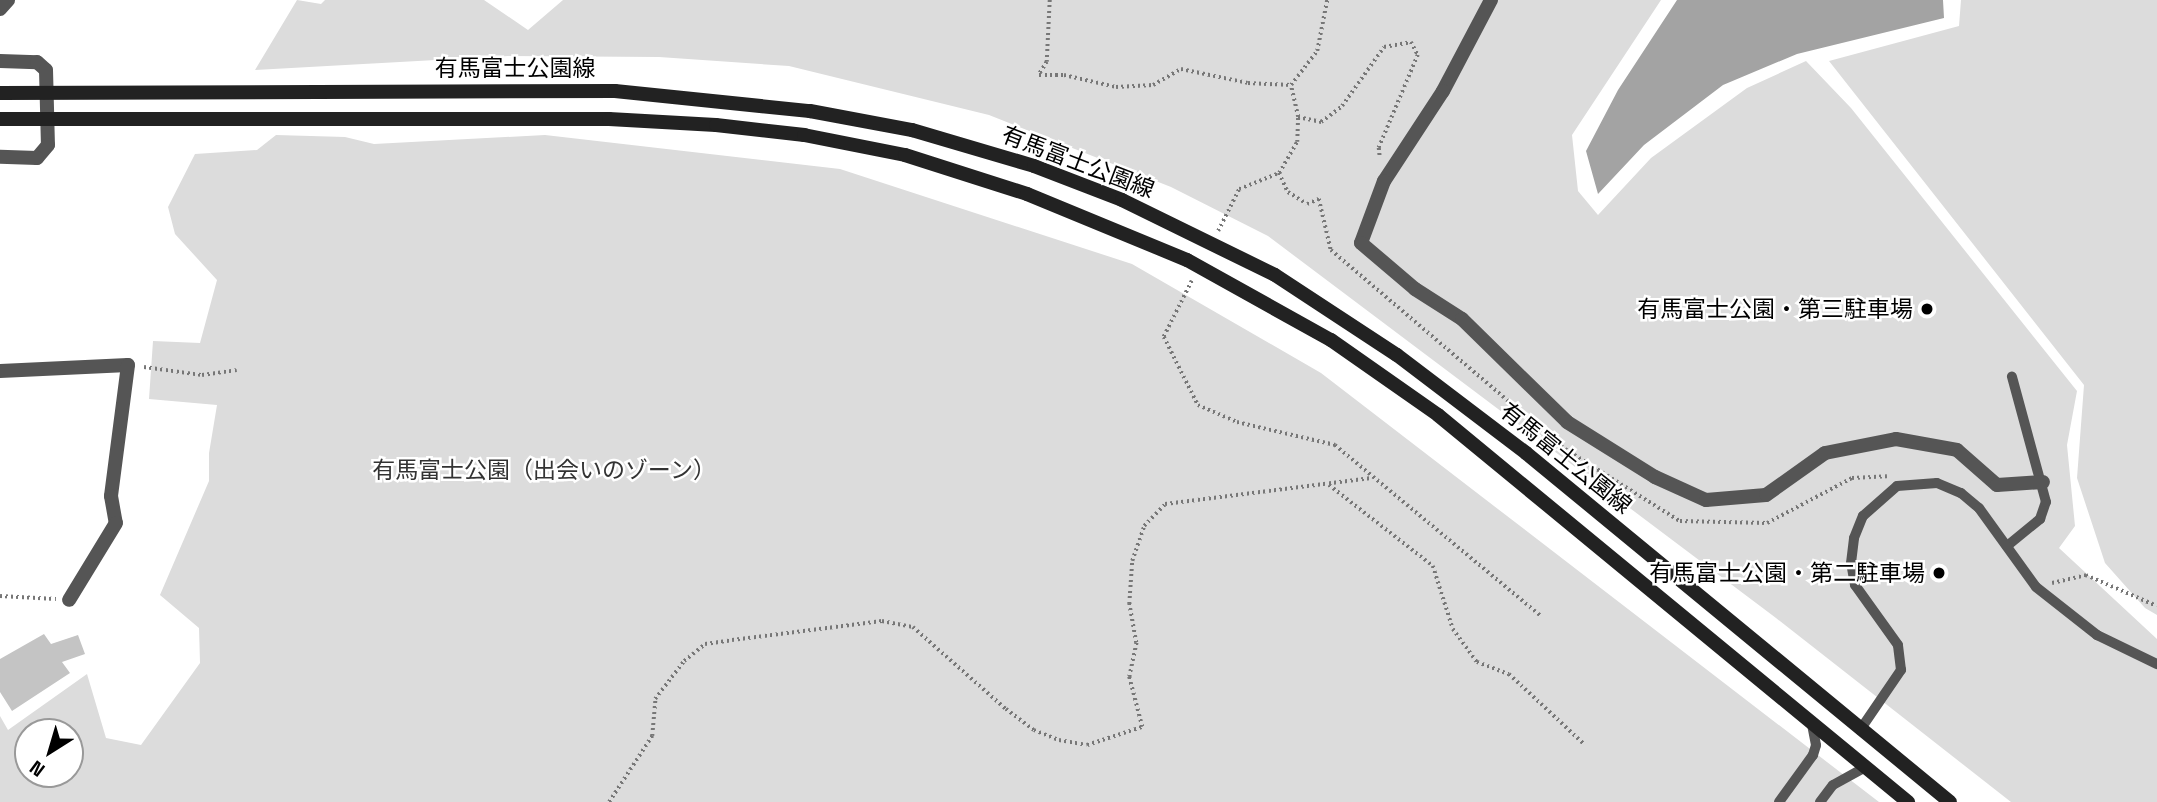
<!DOCTYPE html>
<html>
<head>
<meta charset="utf-8">
<style>
	body { margin:0 }
	#map { position:relative; width:2157px; height:802px; overflow:hidden; background:#fff; font-family:"Space Grotesk","Noto Sans JP",sans-serif }
	div>[style] { position:absolute }
	.green>* { inset:0; background:#dcdcdc }
	.water>* { inset:0; background:#a3a3a3 }
	.building>* { inset:0; background:#c4c4c4 }
	.path>* { height:3.5px; margin-top:-1.75px; transform-origin:0; background:repeating-linear-gradient(90deg,#777 0 2px,transparent 0 5.5px) }
	.lane>* { height:10px; margin:-5px; padding:0 5px; transform-origin:5px; border-radius:5px; background:#555 }
	.street>* { height:14px; margin:-7px; padding:0 7px; transform-origin:7px; border-radius:7px; background:#555 }
	.secondary>* { height:14px; margin:-7px; padding:0 7px; transform-origin:7px; border-radius:7px; background:#222 }
	.dots>* { width:19px; height:19px; translate:-50% -50%; box-sizing:border-box; border:4px solid #fff; border-radius:50% }
	span { translate:-50% -50%; white-space:nowrap; text-align:center; line-height:1.15; -webkit-text-stroke:5px #fff; paint-order:stroke }
	.street-label { font-size:23px; color:#000 }
	.poi-label { font-size:23px; color:#000 }
	.right { translate:-100% -50%; text-align:right }
	.park-label { font-size:23px; color:#333 }
	.north { position:absolute; left:14px; top:718px; width:70px; height:70px; box-sizing:border-box; background:#fff; border:2px solid #999; border-radius:50%; rotate:217deg; font-size:19px; font-weight:700; line-height:28px; text-align:center; color:#000 }
	.north::after { content:''; display:block; margin:auto; width:24px; height:32px; background:#000; clip-path:polygon(50% 0,100% 100%,50% 72%,0 100%) }
</style>
</head>
<body>
<div id="map">
	<div class="green">
		<i style="clip-path:polygon(297px 0,321px 4px,325px 0,484px 0,528px 30px,563px 0,1661px 0,1572px 135px,1578px 191px,1598px 215px,1651px 158px,1747px 88px,1806px 61px,1851px 108px,2077px 391px,2067px 445px,2075px 526px,2059px 548px,2157px 639px,2157px 802px,2011px 802px,1776px 618px,1268px 236px,1171px 187px,989px 115px,789px 66px,659px 57px,508px 56px,255px 70px)"></i>
		<i style="clip-path:polygon(1961px 0,2157px 0,2157px 615px,2145px 608px,2105px 563px,2077px 478px,2084px 385px,1829px 61px,1959px 26px)"></i>
		<i style="clip-path:polygon(evenodd,276px 135px,345px 137px,374px 144px,545px 135px,840px 169px,1132px 264px,1321px 373px,1879px 802px,0 802px,0 716px,8px 730px,87px 674px,106px 738px,141px 745px,200px 663px,199px 628px,160px 595px,209px 481px,209px 453px,217px 405px,149px 399px,153px 341px,200px 343px,217px 280px,175px 234px,168px 207px,195px 154px,257px 150px,276px 135px,28px 732px,70px 732px,70px 774px,28px 774px,28px 732px)"></i>
	</div>
	<div class="water">
		<i style="clip-path:polygon(1677px 0,1943px 0,1944px 18px,1797px 54px,1723px 85px,1644px 145px,1598px 194px,1586px 151px,1618px 90px)"></i>
	</div>
	<div class="building">
		<i style="clip-path:polygon(44px 634px,51px 644px,78px 635px,85px 654px,62px 662px,70px 673px,12px 711px,0 692px,0 659px)"></i>
	</div>
	<div class="path">
		<i style="left:1050px;top:0;width:62px;rotate:92.8deg"></i>
		<i style="left:1047px;top:62px;width:15px;rotate:122deg"></i>
		<i style="left:1039px;top:75px;width:25px"></i>
		<i style="left:1064px;top:75px;width:53px;rotate:13deg"></i>
		<i style="left:1116px;top:87px;width:37px;rotate:-3deg"></i>
		<i style="left:1153px;top:85px;width:32px;rotate:-30deg"></i>
		<i style="left:1181px;top:69px;width:68px;rotate:11.8deg"></i>
		<i style="left:1248px;top:83px;width:43px;rotate:2.7deg"></i>
		<i style="left:1291px;top:85px;width:43px;rotate:-52.6deg"></i>
		<i style="left:1317px;top:51px;width:52px;rotate:-78.9deg"></i>
		<i style="left:1298px;top:117px;width:24px;rotate:12deg"></i>
		<i style="left:1321px;top:122px;width:26px;rotate:-37deg"></i>
		<i style="left:1342px;top:106px;width:72px;rotate:-54.6deg"></i>
		<i style="left:1384px;top:47px;width:27px;rotate:-10deg"></i>
		<i style="left:1411px;top:42px;width:15px;rotate:62deg"></i>
		<i style="left:1418px;top:55px;width:101px;rotate:112.8deg"></i>
		<i style="left:1379px;top:148px;width:10px;rotate:84deg"></i>
		<i style="left:1279px;top:173px;width:36px;rotate:-60deg"></i>
		<i style="left:1297px;top:142px;width:25px;rotate:-88deg"></i>
		<i style="left:1298px;top:117px;width:32px;rotate:-103deg"></i>
		<i style="left:1218px;top:231px;width:47px;rotate:-63.4deg"></i>
		<i style="left:1239px;top:189px;width:43px;rotate:-21.8deg"></i>
		<i style="left:1279px;top:173px;width:21px;rotate:65deg"></i>
		<i style="left:1288px;top:192px;width:22px;rotate:32deg"></i>
		<i style="left:1307px;top:204px;width:13px;rotate:-23deg"></i>
		<i style="left:1319px;top:199px;width:52px;rotate:76.8deg"></i>
		<i style="left:1331px;top:250px;width:307px;rotate:40.4deg"></i>
		<i style="left:1565px;top:449px;width:136px;rotate:32.1deg"></i>
		<i style="left:1680px;top:521px;width:87px;rotate:1.3deg"></i>
		<i style="left:1767px;top:523px;width:96px;rotate:-27.9deg"></i>
		<i style="left:1852px;top:478px;width:35px;rotate:-3deg"></i>
		<i style="left:1192px;top:281px;width:63px;rotate:116.6deg"></i>
		<i style="left:1164px;top:337px;width:76px;rotate:63.4deg"></i>
		<i style="left:1198px;top:405px;width:43px;rotate:23.6deg"></i>
		<i style="left:1237px;top:422px;width:101px;rotate:13.2deg"></i>
		<i style="left:1335px;top:445px;width:269px;rotate:39.7deg"></i>
		<i style="left:144px;top:367px;width:59px;rotate:7.9deg"></i>
		<i style="left:202px;top:375px;width:35px;rotate:-8deg"></i>
		<i style="left:1329px;top:485px;width:132px;rotate:37.9deg"></i>
		<i style="left:1433px;top:566px;width:66px;rotate:72.4deg"></i>
		<i style="left:1453px;top:629px;width:41px;rotate:54deg"></i>
		<i style="left:1477px;top:662px;width:34px;rotate:21deg"></i>
		<i style="left:1509px;top:674px;width:103px;rotate:43deg"></i>
		<i style="left:2052px;top:583px;width:35px;rotate:-13deg"></i>
		<i style="left:2086px;top:575px;width:77px;rotate:23.6deg"></i>
		<i style="left:0;top:596px;width:56px;rotate:3.1deg"></i>
		<i style="left:609px;top:802px;width:79px;rotate:-56.9deg"></i>
		<i style="left:652px;top:736px;width:37px;rotate:-85deg"></i>
		<i style="left:655px;top:699px;width:48px;rotate:-52.7deg"></i>
		<i style="left:684px;top:661px;width:27px;rotate:-39deg"></i>
		<i style="left:705px;top:644px;width:27px;rotate:-8deg"></i>
		<i style="left:732px;top:640px;width:151px;rotate:-7.2deg"></i>
		<i style="left:882px;top:621px;width:32px;rotate:11deg"></i>
		<i style="left:913px;top:627px;width:124px;rotate:41.4deg"></i>
		<i style="left:1006px;top:709px;width:35px;rotate:37deg"></i>
		<i style="left:1034px;top:730px;width:27px;rotate:22deg"></i>
		<i style="left:1059px;top:740px;width:28px;rotate:10deg"></i>
		<i style="left:1087px;top:745px;width:58px;rotate:-18.1deg"></i>
		<i style="left:1142px;top:727px;width:52px;rotate:-104.6deg"></i>
		<i style="left:1129px;top:677px;width:35px;rotate:-78deg"></i>
		<i style="left:1136px;top:643px;width:40px;rotate:-100deg"></i>
		<i style="left:1129px;top:604px;width:43px;rotate:-86deg"></i>
		<i style="left:1132px;top:561px;width:37px;rotate:-71deg"></i>
		<i style="left:1144px;top:526px;width:30px;rotate:-46deg"></i>
		<i style="left:1165px;top:504px;width:208px;rotate:-7.2deg"></i>
	</div>
	<div class="lane">
		<i style="left:2007px;top:546px;width:43px;rotate:-39.3deg"></i>
		<i style="left:2040px;top:519px;width:18px;rotate:-71deg"></i>
		<i style="left:2046px;top:502px;width:130px;rotate:-105.2deg"></i>
		<i style="left:1860px;top:730px;width:73px;rotate:-55.7deg"></i>
		<i style="left:1901px;top:670px;width:25px;rotate:-97deg"></i>
		<i style="left:1898px;top:645px;width:74px;rotate:-125.6deg"></i>
		<i style="left:1855px;top:585px;width:22px;rotate:-100deg"></i>
		<i style="left:1851px;top:563px;width:25px;rotate:-83deg"></i>
		<i style="left:1854px;top:538px;width:24px;rotate:-68deg"></i>
		<i style="left:1863px;top:516px;width:45px;rotate:-41.4deg"></i>
		<i style="left:1897px;top:486px;width:40px;rotate:-4.3deg"></i>
		<i style="left:1937px;top:483px;width:26px;rotate:23deg"></i>
		<i style="left:1961px;top:493px;width:23px;rotate:40deg"></i>
		<i style="left:1979px;top:508px;width:97px;rotate:54.2deg"></i>
		<i style="left:2036px;top:587px;width:78px;rotate:38.2deg"></i>
		<i style="left:2097px;top:635px;width:67px;rotate:25.8deg"></i>
		<i style="left:1779px;top:802px;width:58px;rotate:-54.1deg"></i>
		<i style="left:1813px;top:755px;width:10px;rotate:-73deg"></i>
		<i style="left:1816px;top:745px;width:20px;rotate:-101deg"></i>
		<i style="left:1820px;top:802px;width:21px;rotate:-53deg"></i>
		<i style="left:1833px;top:785px;width:37px;rotate:-29deg"></i>
	</div>
	<div class="street">
		<i style="left:1491px;top:0;width:103px;rotate:117.8deg"></i>
		<i style="left:1443px;top:91px;width:108px;rotate:123.2deg"></i>
		<i style="left:1384px;top:181px;width:66px;rotate:110.4deg"></i>
		<i style="left:1361px;top:243px;width:71px;rotate:40.4deg"></i>
		<i style="left:1415px;top:289px;width:56px;rotate:32.6deg"></i>
		<i style="left:1462px;top:319px;width:147px;rotate:44.4deg"></i>
		<i style="left:1567px;top:422px;width:104px;rotate:32deg"></i>
		<i style="left:1655px;top:477px;width:56px;rotate:24.3deg"></i>
		<i style="left:1706px;top:500px;width:60px;rotate:-4.8deg"></i>
		<i style="left:1766px;top:495px;width:72px;rotate:-35.4deg"></i>
		<i style="left:1825px;top:453px;width:72px;rotate:-11.2deg"></i>
		<i style="left:1896px;top:439px;width:62px;rotate:10.2deg"></i>
		<i style="left:1957px;top:450px;width:53px;rotate:41.2deg"></i>
		<i style="left:1997px;top:485px;width:46px;rotate:-3.7deg"></i>
		<i style="left:0;top:9px;width:12px;rotate:-48deg"></i>
		<i style="left:0;top:61px;width:37px;rotate:2deg"></i>
		<i style="left:37px;top:62px;width:12px;rotate:42deg"></i>
		<i style="left:46px;top:70px;width:75px;rotate:88.5deg"></i>
		<i style="left:48px;top:145px;width:17px;rotate:130deg"></i>
		<i style="left:37px;top:158px;width:37px;rotate:-178deg"></i>
		<i style="left:0;top:371px;width:128px;rotate:-2.7deg"></i>
		<i style="left:128px;top:365px;width:132px;rotate:97.4deg"></i>
		<i style="left:111px;top:496px;width:27px;rotate:80deg"></i>
		<i style="left:116px;top:523px;width:90px;rotate:121.4deg"></i>
	</div>
	<div class="secondary">
		<i style="left:0;top:93px;width:615px;rotate:-0.19deg"></i>
		<i style="left:615px;top:91px;width:196px;rotate:5.9deg"></i>
		<i style="left:810px;top:111px;width:104px;rotate:10.6deg"></i>
		<i style="left:912px;top:130px;width:127px;rotate:16.4deg"></i>
		<i style="left:1034px;top:166px;width:94px;rotate:21.1deg"></i>
		<i style="left:1122px;top:200px;width:170px;rotate:26.1deg"></i>
		<i style="left:1275px;top:275px;width:146px;rotate:33.3deg"></i>
		<i style="left:1397px;top:355px;width:162px;rotate:37.2deg"></i>
		<i style="left:1526px;top:453px;width:549px;rotate:39.46deg"></i>
		<i style="left:0;top:119px;width:609px"></i>
		<i style="left:609px;top:119px;width:107px;rotate:3.2deg"></i>
		<i style="left:716px;top:125px;width:89px;rotate:6.5deg"></i>
		<i style="left:804px;top:135px;width:103px;rotate:11.2deg"></i>
		<i style="left:905px;top:155px;width:128px;rotate:17.7deg"></i>
		<i style="left:1027px;top:194px;width:173px;rotate:22.4deg"></i>
		<i style="left:1187px;top:260px;width:165px;rotate:29.1deg"></i>
		<i style="left:1331px;top:340px;width:131px;rotate:35deg"></i>
		<i style="left:1438px;top:415px;width:609px;rotate:39.47deg"></i>
	</div>
	<div class="dots">
		<i style="left:1927px;top:309px;background:#000"></i>
		<i style="left:1939px;top:573px;background:#000"></i>
	</div>
	<div class="street-label">
		<span style="left:515px;top:68px">有馬富士公園線</span>
		<span style="left:1078px;top:162px;rotate:21deg">有馬富士公園線</span>
		<span style="left:1566px;top:458px;rotate:39deg">有馬富士公園線</span>
	</div>
	<div class="poi-label">
		<span class="right" style="left:1913px;top:309px">有馬富士公園・第三駐車場</span>
		<span class="right" style="left:1925px;top:573px">有馬富士公園・第二駐車場</span>
	</div>
	<div class="park-label">
		<span style="left:544px;top:470px">有馬富士公園（出会いのゾーン）</span>
	</div>
	<div class="north">N</div>
</div>
</body>
</html>
